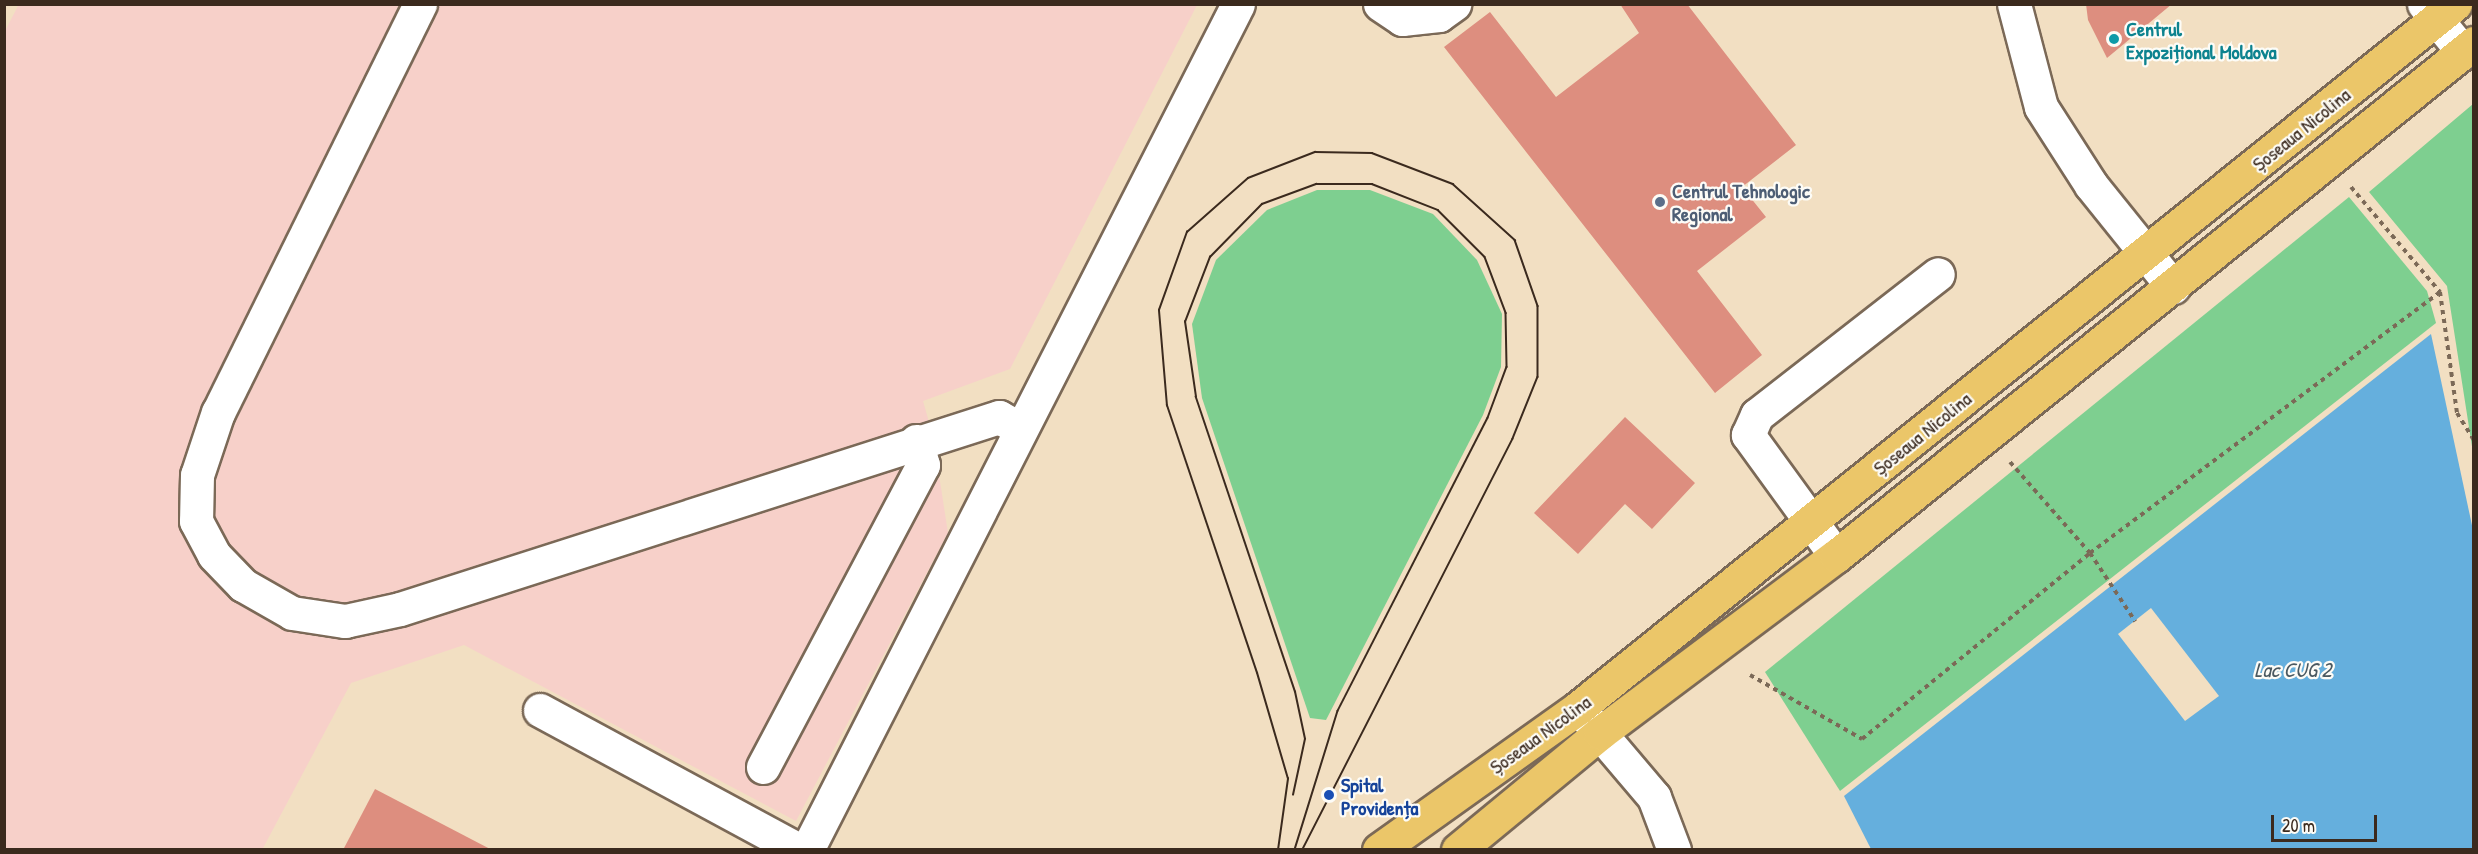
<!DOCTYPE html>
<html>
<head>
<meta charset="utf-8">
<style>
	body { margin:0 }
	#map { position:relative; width:2478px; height:854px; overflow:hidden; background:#f2dfc2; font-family:"Patrick Hand",sans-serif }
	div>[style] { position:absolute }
	.built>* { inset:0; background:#f7d0c9 }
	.green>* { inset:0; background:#7ecf90 }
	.water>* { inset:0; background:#65afdd }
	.pier>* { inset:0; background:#f2dfc2 }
	.building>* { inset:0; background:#dd8e7f }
	.path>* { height:4px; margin-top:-2px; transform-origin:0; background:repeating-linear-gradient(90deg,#7b6957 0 4.5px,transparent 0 9px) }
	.roads { filter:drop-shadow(2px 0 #7b6957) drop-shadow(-2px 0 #7b6957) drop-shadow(0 2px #7b6957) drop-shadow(0 -2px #7b6957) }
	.minor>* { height:33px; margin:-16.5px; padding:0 16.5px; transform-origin:16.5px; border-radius:16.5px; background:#fff }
	.major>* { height:33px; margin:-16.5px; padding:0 16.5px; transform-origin:16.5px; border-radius:16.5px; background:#ebc669 }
	.tram>* { height:1.5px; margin:-0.75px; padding:0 0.75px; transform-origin:0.75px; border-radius:0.75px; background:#3b2a1e }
	.dots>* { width:16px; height:16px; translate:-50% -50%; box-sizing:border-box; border:3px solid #fdfcf7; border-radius:50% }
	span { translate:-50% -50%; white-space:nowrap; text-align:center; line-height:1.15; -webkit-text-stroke:4.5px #fdfcf7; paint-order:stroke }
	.culture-label { font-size:20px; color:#0d838f; font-weight:700 }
	.left { translate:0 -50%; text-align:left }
	.street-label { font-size:20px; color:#3b2a1e }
	.service-label { font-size:20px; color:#4e5e75; font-weight:700 }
	.transit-label { font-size:20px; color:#164399; font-weight:700 }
	.water-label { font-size:21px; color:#4a5961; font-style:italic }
	.frame { position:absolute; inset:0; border:6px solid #3b2a1e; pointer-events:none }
	.scale { position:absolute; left:2271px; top:815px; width:106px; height:27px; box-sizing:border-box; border:3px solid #3b2a1e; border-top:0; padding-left:8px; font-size:18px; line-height:21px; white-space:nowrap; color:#3b2a1e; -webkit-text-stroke:4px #fdfcf7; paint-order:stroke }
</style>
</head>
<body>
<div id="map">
	<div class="built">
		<i style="clip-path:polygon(19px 4px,1197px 5px,1010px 369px,923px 401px,933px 436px,948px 533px,796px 821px,464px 645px,351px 683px,262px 850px,5px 849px,4px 33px)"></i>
	</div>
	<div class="green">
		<i style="clip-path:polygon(2473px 104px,2473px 453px,2447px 286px,2369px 192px)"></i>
		<i style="clip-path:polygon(1317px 190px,1370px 190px,1433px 214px,1477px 260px,1502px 314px,1501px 367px,1483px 415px,1326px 720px,1310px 718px,1202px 398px,1192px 324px,1216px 260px,1267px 210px)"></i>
		<i style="clip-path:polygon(2349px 197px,2427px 291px,2436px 323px,1840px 791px,1765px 672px)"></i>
	</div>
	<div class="water">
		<i style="clip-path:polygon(2431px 334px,2473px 530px,2473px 849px,1871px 849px,1844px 796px)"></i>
	</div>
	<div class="pier">
		<i style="clip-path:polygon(2151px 608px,2219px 696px,2185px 721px,2118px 634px)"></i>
	</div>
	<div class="building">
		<i style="clip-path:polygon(1620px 4px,1687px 4px,1796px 145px,1742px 187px,1766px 217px,1697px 271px,1762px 355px,1715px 393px,1444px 47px,1490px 12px,1556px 97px,1639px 33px)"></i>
		<i style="clip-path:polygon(2086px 4px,2172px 4px,2107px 58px,2088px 20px)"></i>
		<i style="clip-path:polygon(1625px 417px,1695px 483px,1652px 529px,1625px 504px,1578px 554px,1534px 513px)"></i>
		<i style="clip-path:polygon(375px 789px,492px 850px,343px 850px)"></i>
	</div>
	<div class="path">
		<i style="left:2351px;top:187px;width:138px;rotate:49.7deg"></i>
		<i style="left:2440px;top:292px;width:122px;rotate:82deg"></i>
		<i style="left:2457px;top:413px;width:32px;rotate:58deg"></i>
		<i style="left:2010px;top:462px;width:121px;rotate:48.7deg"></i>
		<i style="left:2090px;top:553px;width:82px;rotate:56.5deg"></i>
		<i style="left:1750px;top:675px;width:129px;rotate:29.7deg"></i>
		<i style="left:1862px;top:739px;width:294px;rotate:-39.2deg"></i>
		<i style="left:2090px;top:553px;width:437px;rotate:-36.7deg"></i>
	</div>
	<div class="roads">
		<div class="minor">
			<i style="left:420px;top:4px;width:455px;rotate:116.3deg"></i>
			<i style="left:218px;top:412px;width:66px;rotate:108.4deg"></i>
			<i style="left:197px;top:475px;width:46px;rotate:91.2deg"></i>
			<i style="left:196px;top:521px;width:38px;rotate:62deg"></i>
			<i style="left:214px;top:555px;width:42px;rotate:46deg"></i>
			<i style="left:243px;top:585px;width:56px;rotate:29.7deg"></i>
			<i style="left:292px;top:613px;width:54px;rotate:8.6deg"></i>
			<i style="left:345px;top:621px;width:56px;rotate:-12.3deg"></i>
			<i style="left:400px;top:609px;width:629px;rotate:-17.77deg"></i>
			<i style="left:999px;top:417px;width:23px;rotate:29deg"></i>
			<i style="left:1380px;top:4px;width:27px;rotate:34deg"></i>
			<i style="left:1402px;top:19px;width:37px;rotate:-6deg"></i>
			<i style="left:1439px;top:15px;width:19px;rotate:-36deg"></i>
			<i style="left:2014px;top:4px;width:106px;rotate:75.3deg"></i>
			<i style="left:2041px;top:107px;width:93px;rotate:57.3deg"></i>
			<i style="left:2091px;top:185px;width:131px;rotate:51.2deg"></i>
			<i style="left:2424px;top:4px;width:62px;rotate:50.9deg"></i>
			<i style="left:1836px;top:556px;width:150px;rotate:-126deg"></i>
			<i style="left:1748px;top:435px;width:22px;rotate:-66deg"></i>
			<i style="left:1757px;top:415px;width:229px;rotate:-37.9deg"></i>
			<i style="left:540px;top:710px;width:294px;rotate:28.4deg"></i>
			<i style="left:1581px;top:711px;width:113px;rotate:49.7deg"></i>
			<i style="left:1654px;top:797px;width:57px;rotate:69.3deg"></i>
			<i style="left:763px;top:767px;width:342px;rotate:-62.1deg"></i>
			<i style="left:923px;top:465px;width:25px;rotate:-106deg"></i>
			<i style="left:807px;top:850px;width:949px;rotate:-63deg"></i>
		</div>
		<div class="major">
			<i style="left:1379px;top:850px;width:244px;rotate:-35.5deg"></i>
			<i style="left:1578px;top:708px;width:1125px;rotate:-38.76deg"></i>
			<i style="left:1458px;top:850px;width:184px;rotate:-39.5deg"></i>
			<i style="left:1600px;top:733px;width:295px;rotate:-36.9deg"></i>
			<i style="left:1836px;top:556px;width:819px;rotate:-38.8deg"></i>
		</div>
	</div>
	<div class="tram">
		<i style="left:1293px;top:795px;width:57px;rotate:-77.9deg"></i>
		<i style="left:1305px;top:739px;width:48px;rotate:-102deg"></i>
		<i style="left:1295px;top:692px;width:311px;rotate:-108.6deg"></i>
		<i style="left:1196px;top:397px;width:76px;rotate:-98.3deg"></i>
		<i style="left:1185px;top:322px;width:70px;rotate:-69deg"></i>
		<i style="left:1210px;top:257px;width:74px;rotate:-45.5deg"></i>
		<i style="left:1262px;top:204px;width:58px;rotate:-20.3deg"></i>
		<i style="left:1316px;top:184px;width:56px"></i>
		<i style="left:1372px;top:184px;width:71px;rotate:21.5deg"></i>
		<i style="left:1438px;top:210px;width:66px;rotate:45deg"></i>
		<i style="left:1485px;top:257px;width:60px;rotate:69.4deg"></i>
		<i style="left:1506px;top:313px;width:54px;rotate:88.9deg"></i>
		<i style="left:1507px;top:367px;width:54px;rotate:110.4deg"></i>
		<i style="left:1488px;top:418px;width:329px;rotate:117.1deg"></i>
		<i style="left:1338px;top:711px;width:145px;rotate:107.2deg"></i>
		<i style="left:1278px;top:850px;width:72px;rotate:-82deg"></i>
		<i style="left:1288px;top:779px;width:110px;rotate:-106.3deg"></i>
		<i style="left:1257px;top:673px;width:282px;rotate:-108.6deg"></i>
		<i style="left:1167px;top:406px;width:96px;rotate:-94.8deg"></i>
		<i style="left:1159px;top:310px;width:83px;rotate:-70.3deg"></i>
		<i style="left:1187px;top:232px;width:81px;rotate:-41.5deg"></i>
		<i style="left:1248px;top:178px;width:72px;rotate:-21.2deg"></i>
		<i style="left:1315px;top:152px;width:57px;rotate:1deg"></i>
		<i style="left:1372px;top:153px;width:87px;rotate:20.9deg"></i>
		<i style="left:1453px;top:184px;width:84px;rotate:42.1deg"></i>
		<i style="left:1515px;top:240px;width:70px;rotate:70.8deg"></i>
		<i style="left:1538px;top:306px;width:71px;rotate:90deg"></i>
		<i style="left:1538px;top:377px;width:67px;rotate:112deg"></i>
		<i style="left:1513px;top:439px;width:462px;rotate:117.1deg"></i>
	</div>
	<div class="dots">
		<i style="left:2114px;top:39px;background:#0f9aa8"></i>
		<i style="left:1660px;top:202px;background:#5c6f8a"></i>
		<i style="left:1329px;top:795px;background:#1a4fb4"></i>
	</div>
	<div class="culture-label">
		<span class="left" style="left:2126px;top:40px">Centrul<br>Expozițional Moldova</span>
	</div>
	<div class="street-label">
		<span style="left:2301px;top:129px;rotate:-39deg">Șoseaua Nicolina</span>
		<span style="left:1922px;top:433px;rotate:-39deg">Șoseaua Nicolina</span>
		<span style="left:1540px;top:734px;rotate:-36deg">Șoseaua Nicolina</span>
	</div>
	<div class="service-label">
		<span class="left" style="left:1672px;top:202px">Centrul Tehnologic<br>Regional</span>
	</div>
	<div class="transit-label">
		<span class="left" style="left:1341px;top:796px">Spital<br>Providența</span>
	</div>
	<div class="water-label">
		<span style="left:2293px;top:670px">Lac CUG 2</span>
	</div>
	<div class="frame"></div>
	<div class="scale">20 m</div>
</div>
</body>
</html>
